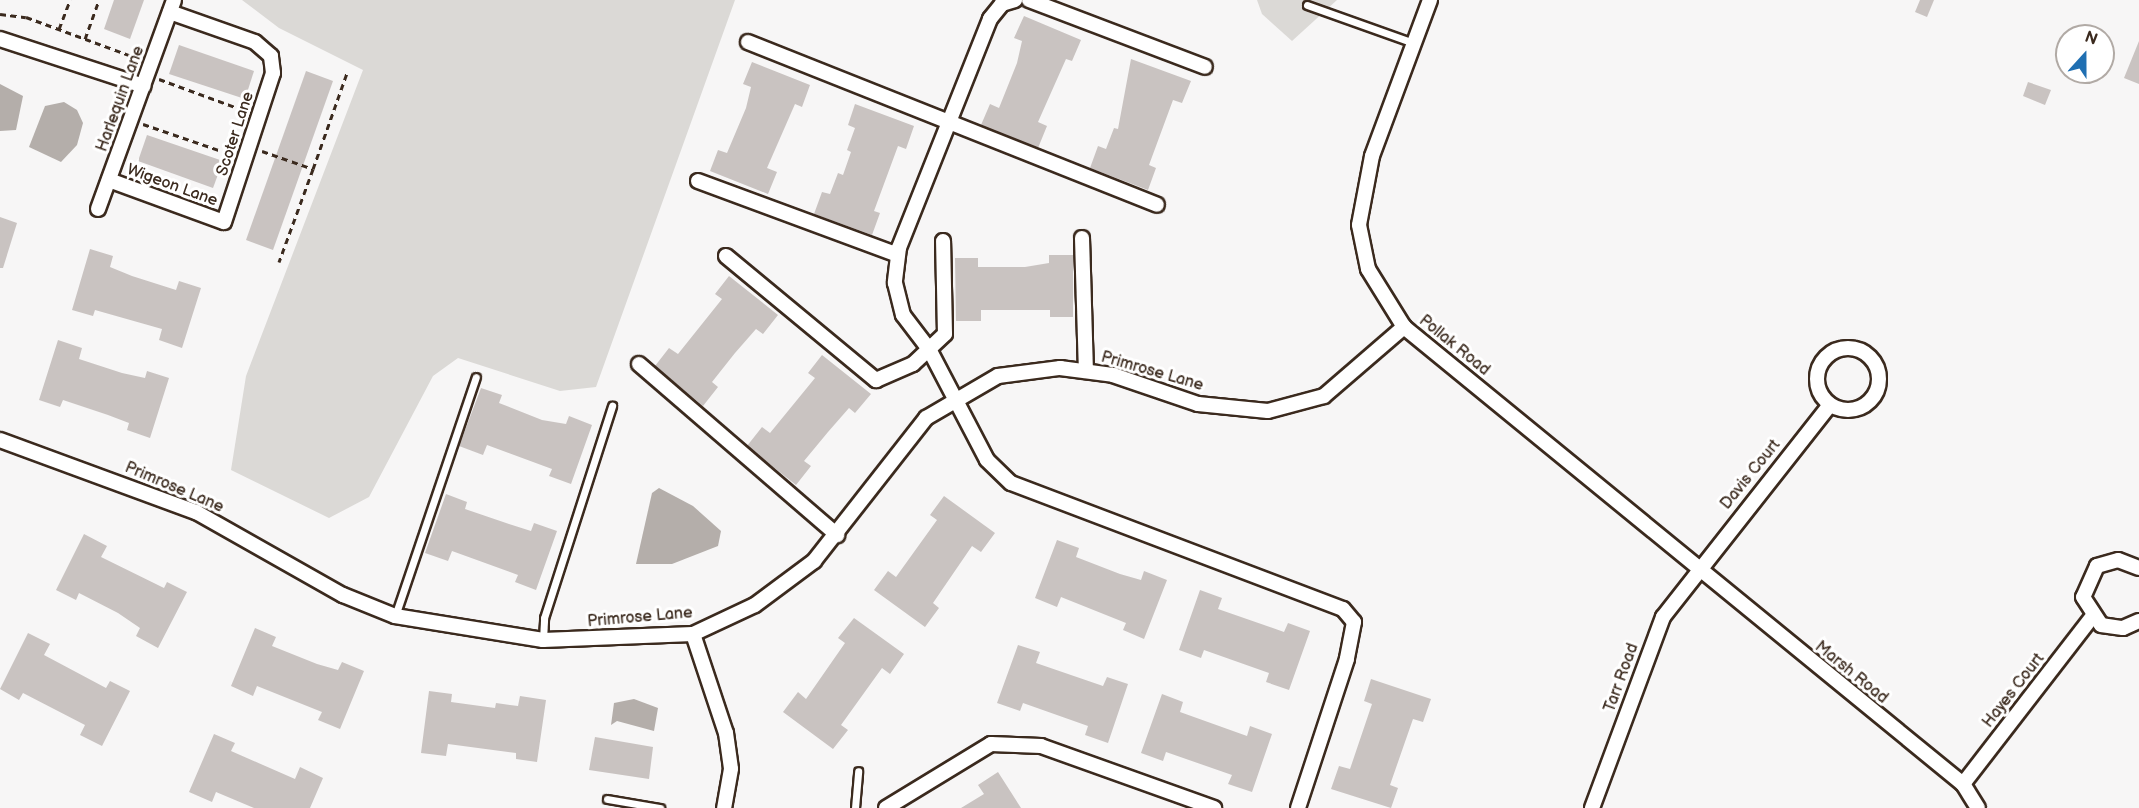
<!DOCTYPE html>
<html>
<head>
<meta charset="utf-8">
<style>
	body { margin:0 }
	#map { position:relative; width:2139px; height:808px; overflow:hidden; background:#f7f6f6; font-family:"Balsamiq Sans",sans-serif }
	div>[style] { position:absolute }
	.green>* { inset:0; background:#dbd9d6 }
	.water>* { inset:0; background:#b4aeaa }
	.building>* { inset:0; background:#c9c3c1 }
	.path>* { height:3px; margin-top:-1.5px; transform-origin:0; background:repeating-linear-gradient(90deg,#3b2a1e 0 6px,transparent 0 10.5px) }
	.roads { filter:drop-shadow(2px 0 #3b2a1e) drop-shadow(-2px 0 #3b2a1e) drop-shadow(0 2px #3b2a1e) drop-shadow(0 -2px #3b2a1e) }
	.service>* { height:7px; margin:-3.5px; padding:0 3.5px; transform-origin:3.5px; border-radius:3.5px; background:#fff }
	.minor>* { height:14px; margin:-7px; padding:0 7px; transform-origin:7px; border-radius:7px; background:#fff }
	.minor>.ring { margin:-7px; padding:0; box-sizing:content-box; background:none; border:14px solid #fff; border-radius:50% }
	span { translate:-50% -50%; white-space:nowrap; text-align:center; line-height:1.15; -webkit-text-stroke:6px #fff; paint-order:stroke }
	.street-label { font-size:16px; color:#3b2a1e }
	.north { position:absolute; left:2055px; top:24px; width:60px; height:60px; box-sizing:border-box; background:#fff; border:2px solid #b1aaa5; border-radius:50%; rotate:21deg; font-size:16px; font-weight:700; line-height:24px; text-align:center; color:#3b2a1e }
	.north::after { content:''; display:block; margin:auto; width:21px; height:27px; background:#1f6fb2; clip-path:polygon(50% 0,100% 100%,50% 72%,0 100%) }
</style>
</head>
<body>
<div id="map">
	<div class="green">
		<i style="clip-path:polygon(242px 0,735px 0,596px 387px,560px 391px,458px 358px,433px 376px,369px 497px,329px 518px,231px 470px,246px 376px,363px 70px,279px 28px)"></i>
		<i style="clip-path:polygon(1257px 0,1337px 0,1292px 41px,1262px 14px)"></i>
	</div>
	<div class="water">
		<i style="clip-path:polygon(0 84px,23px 96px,16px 130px,0 131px)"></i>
		<i style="clip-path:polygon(64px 102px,77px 110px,83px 123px,77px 145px,61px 162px,29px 147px,45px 106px)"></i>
		<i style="clip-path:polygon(659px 488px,693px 506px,721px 531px,718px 546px,672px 564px,636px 564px,652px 493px)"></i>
		<i style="clip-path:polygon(634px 699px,658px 708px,654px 731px,617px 721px,611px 725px,614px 703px)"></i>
	</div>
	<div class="building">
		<i style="clip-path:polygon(114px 0,144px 0,130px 39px,104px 29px)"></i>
		<i style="clip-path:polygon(1920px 0,1934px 0,1927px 17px,1915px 12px)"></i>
		<i style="clip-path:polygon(1024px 16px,1081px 40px,1072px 61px,1066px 59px,1038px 122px,1047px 126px,1038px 148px,981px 125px,990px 104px,999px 108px,1017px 63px,1022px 41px,1014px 38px)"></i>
		<i style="clip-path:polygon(2139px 41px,2139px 84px,2124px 78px)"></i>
		<i style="clip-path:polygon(179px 45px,254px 71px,245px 99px,169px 74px)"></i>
		<i style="clip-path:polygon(1131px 59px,1191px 81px,1182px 103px,1173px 100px,1149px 165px,1156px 168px,1148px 190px,1090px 168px,1098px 146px,1106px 149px,1114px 128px,1118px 129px)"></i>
		<i style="clip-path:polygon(752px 62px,810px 85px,802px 107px,795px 104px,767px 168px,777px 172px,768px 194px,710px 171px,718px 150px,727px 153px,746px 108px,751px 87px,743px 84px)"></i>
		<i style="clip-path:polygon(306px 71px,333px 81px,273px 250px,246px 240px)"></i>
		<i style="clip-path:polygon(2028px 82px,2051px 90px,2045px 105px,2023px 96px)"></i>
		<i style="clip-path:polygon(855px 104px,914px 126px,906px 149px,898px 146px,874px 211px,880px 213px,872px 235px,814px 214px,822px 192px,830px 194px,838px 173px,843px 175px,851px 152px,847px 150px,855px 128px,848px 125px)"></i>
		<i style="clip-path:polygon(147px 135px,223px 161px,213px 188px,138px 161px)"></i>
		<i style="clip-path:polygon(0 217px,17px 223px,3px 268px,0 268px)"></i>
		<i style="clip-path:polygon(90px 249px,113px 256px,110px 267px,132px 276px,176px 290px,179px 281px,201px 288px,182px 348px,159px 340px,162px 329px,95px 310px,93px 316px,72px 310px)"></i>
		<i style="clip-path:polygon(1049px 255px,1073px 255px,1073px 317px,1050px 317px,1050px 310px,981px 310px,981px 321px,956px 321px,955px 258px,978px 258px,978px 267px,1025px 267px,1049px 263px)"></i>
		<i style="clip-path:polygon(729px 276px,778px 315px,763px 334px,756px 329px,735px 353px,712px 382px,718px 387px,703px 406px,655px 366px,669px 348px,678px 354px,722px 299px,715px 294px)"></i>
		<i style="clip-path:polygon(58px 340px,82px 348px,79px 359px,122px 373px,145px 378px,147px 371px,169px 378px,150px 438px,127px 430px,129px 423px,108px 415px,63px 400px,60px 407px,39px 400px)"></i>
		<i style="clip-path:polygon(822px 355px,871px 394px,855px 413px,849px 408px,828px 432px,804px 461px,811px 466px,796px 485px,747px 446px,762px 427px,770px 433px,815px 378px,808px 373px)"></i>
		<i style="clip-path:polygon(481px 388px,502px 395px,499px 403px,542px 420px,566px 424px,569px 416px,592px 425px,571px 484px,549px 476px,552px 469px,487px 445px,483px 455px,459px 446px)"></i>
		<i style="clip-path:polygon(446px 494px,467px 502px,465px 509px,509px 524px,531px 531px,534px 523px,557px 531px,536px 590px,515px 582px,518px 575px,452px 551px,448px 561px,425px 553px)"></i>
		<i style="clip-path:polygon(944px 496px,995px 533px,981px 552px,972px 546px,933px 603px,939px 608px,925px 627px,874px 590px,888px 571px,896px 577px,937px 520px,930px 515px)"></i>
		<i style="clip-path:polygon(84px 534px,107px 546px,101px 557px,164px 588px,167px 582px,187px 592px,158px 648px,136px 636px,140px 628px,118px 613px,79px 593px,76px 600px,56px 590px)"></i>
		<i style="clip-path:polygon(1057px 540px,1079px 548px,1076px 557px,1120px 574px,1141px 580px,1144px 571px,1167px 580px,1144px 639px,1123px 630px,1126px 623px,1061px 597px,1057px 607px,1035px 598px)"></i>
		<i style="clip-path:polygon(1200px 590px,1222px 598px,1218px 609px,1284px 632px,1288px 623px,1310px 631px,1289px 690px,1266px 682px,1269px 673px,1204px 650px,1201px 658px,1179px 650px)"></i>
		<i style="clip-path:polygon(854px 618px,904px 654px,890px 674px,882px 668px,841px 725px,848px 730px,833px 749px,783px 712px,798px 692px,806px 699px,845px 643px,838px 638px)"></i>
		<i style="clip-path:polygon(255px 628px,276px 637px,272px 646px,317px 664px,338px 670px,342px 662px,364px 671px,340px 729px,318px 720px,322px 712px,257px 686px,253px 696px,231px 686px)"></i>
		<i style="clip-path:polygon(28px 633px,50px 644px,44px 655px,106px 688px,110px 681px,130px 691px,102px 746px,80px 735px,85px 725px,23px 693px,19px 700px,0 689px)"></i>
		<i style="clip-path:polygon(1018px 645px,1040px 652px,1036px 663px,1103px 686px,1107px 677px,1128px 684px,1108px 743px,1085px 735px,1088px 726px,1023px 703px,1020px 711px,997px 703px)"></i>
		<i style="clip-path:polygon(1371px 679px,1431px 699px,1423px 722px,1413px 719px,1390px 785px,1398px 788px,1391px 808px,1331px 789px,1339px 766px,1350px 769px,1372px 704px,1364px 701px)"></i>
		<i style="clip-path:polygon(429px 691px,452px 694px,451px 702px,495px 708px,496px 703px,518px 706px,520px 696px,546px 700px,537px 762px,516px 759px,516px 753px,448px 744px,446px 756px,421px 753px)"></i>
		<i style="clip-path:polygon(1162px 694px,1183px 702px,1180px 712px,1247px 736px,1250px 726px,1272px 734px,1252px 792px,1228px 784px,1232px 775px,1166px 752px,1163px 761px,1141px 753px)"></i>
		<i style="clip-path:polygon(214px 734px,235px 743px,231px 751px,295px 779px,300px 767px,323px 778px,310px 808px,254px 808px,216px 792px,212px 802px,189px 792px)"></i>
		<i style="clip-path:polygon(595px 737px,653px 747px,649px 779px,589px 770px)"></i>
		<i style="clip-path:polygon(998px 772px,1021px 808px,961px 808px,984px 794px,978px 785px)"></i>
	</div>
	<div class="path">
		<i style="left:0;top:14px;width:26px;rotate:7deg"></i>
		<i style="left:26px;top:17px;width:118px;rotate:20.3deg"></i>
		<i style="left:59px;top:29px;width:31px;rotate:-69deg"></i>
		<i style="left:85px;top:39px;width:41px;rotate:-70.3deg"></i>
		<i style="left:159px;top:79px;width:93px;rotate:20.2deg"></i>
		<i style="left:143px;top:124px;width:95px;rotate:19deg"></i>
		<i style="left:262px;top:151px;width:54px;rotate:19.4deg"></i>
		<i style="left:313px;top:169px;width:99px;rotate:110.1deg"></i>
		<i style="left:313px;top:169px;width:102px;rotate:-70.5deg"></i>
	</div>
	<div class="roads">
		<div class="service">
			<i style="left:1307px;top:5px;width:114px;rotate:19.6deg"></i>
			<i style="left:395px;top:616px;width:252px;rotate:-71.3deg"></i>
			<i style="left:543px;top:640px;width:22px;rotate:-87deg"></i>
			<i style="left:544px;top:618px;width:223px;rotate:-72.2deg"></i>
			<i style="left:607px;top:799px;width:54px;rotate:9.6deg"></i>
			<i style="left:855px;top:808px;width:37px;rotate:-85deg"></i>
		</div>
		<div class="minor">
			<i style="left:1015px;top:0;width:14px;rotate:163deg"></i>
			<i style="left:1002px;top:4px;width:19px;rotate:129deg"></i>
			<i style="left:990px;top:19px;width:246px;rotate:111.7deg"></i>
			<i style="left:899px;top:248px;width:35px;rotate:97deg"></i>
			<i style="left:895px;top:283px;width:33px;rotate:76deg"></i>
			<i style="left:903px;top:315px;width:43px;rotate:52.6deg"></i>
			<i style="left:929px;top:349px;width:125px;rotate:62.4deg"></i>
			<i style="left:987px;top:460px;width:33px;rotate:44deg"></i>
			<i style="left:1011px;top:483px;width:355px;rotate:20.8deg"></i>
			<i style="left:1343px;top:609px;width:17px;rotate:50deg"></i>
			<i style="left:1354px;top:622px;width:38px;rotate:101deg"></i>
			<i style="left:1347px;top:659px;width:157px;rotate:108.2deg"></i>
			<i style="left:1029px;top:0;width:188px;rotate:20.8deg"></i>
			<i style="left:1430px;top:0;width:166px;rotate:110.4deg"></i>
			<i style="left:1372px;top:156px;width:70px;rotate:100.7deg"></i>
			<i style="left:1359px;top:225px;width:45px;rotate:78.4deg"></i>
			<i style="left:1368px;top:269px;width:68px;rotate:58.2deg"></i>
			<i style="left:1404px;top:327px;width:722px;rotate:39.27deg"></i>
			<i style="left:1963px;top:784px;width:28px;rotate:58deg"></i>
			<i style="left:0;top:39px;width:151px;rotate:18.1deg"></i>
			<i style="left:748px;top:42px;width:440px;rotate:21.7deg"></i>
			<i style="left:109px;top:180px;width:122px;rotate:20.1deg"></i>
			<i style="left:224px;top:222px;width:157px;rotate:-71.8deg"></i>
			<i style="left:273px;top:73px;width:17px;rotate:-97deg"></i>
			<i style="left:271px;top:56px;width:21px;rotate:-139deg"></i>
			<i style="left:255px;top:42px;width:90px;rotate:-160.6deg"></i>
			<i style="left:698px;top:181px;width:213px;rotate:20.3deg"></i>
			<i style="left:98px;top:209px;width:222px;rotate:-70deg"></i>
			<i style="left:1082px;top:238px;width:133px;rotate:88.3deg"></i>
			<i style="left:726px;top:256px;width:195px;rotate:39.6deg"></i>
			<i style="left:876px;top:380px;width:40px;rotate:-23.4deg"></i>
			<i style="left:913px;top:364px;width:44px;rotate:-43.2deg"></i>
			<i style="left:945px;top:334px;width:93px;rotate:-91.2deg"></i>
			<i class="ring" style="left:1817px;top:348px;width:48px;height:48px"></i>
			<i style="left:639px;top:364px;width:262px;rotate:40.8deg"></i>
			<i style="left:0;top:440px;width:209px;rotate:20.2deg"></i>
			<i style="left:196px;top:512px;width:169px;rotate:29.5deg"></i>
			<i style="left:343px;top:595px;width:56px;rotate:22deg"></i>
			<i style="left:395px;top:616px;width:150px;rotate:9.2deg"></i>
			<i style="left:543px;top:640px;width:150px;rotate:-2.3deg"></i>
			<i style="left:693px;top:634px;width:68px;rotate:-25.1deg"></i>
			<i style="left:755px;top:605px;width:74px;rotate:-36.7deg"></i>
			<i style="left:814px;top:561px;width:182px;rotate:-51.9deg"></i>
			<i style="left:926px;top:418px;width:83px;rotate:-30.3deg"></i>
			<i style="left:998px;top:376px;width:63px;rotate:-7.4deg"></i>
			<i style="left:1060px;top:368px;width:53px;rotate:7.5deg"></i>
			<i style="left:1113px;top:375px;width:90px;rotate:18.8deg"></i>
			<i style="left:1198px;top:404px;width:70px;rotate:5.7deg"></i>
			<i style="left:1268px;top:411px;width:58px;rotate:-15deg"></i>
			<i style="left:1324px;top:396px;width:106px;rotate:-40.8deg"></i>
			<i style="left:2139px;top:568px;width:22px;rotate:-159deg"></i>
			<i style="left:2118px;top:560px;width:22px;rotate:164deg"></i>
			<i style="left:2097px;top:566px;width:34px;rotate:114deg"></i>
			<i style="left:2083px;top:597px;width:33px;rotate:57deg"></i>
			<i style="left:2101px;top:625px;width:22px;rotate:8deg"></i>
			<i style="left:2123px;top:628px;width:17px;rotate:-24deg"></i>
			<i style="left:693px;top:634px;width:104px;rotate:71.6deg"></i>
			<i style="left:726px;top:733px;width:36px;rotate:82deg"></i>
			<i style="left:731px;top:769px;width:40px;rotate:100deg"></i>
			<i style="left:1963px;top:784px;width:211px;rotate:-52.3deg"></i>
			<i style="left:886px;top:808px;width:123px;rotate:-31.4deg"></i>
			<i style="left:991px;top:744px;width:50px;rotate:2.3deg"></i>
			<i style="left:1041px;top:746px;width:184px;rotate:19.7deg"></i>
			<i style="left:1592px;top:808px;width:204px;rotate:-69.6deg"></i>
			<i style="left:1663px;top:617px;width:270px;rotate:-51.8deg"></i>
		</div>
	</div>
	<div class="street-label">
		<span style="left:121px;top:99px;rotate:-70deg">Harlequin Lane</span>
		<span style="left:236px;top:134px;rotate:-72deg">Scoter Lane</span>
		<span style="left:172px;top:186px;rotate:20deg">Wigeon Lane</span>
		<span style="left:1454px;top:346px;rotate:39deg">Pollak Road</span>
		<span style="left:1152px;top:372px;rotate:16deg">Primrose Lane</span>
		<span style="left:1751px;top:475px;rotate:-51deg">Davis Court</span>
		<span style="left:174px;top:488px;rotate:23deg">Primrose Lane</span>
		<span style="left:640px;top:618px;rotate:-5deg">Primrose Lane</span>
		<span style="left:1851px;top:673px;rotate:39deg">Marsh Road</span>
		<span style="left:1622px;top:678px;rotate:-70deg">Tarr Road</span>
		<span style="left:2014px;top:691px;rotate:-52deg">Hayes Court</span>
	</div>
	<div class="north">N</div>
</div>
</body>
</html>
